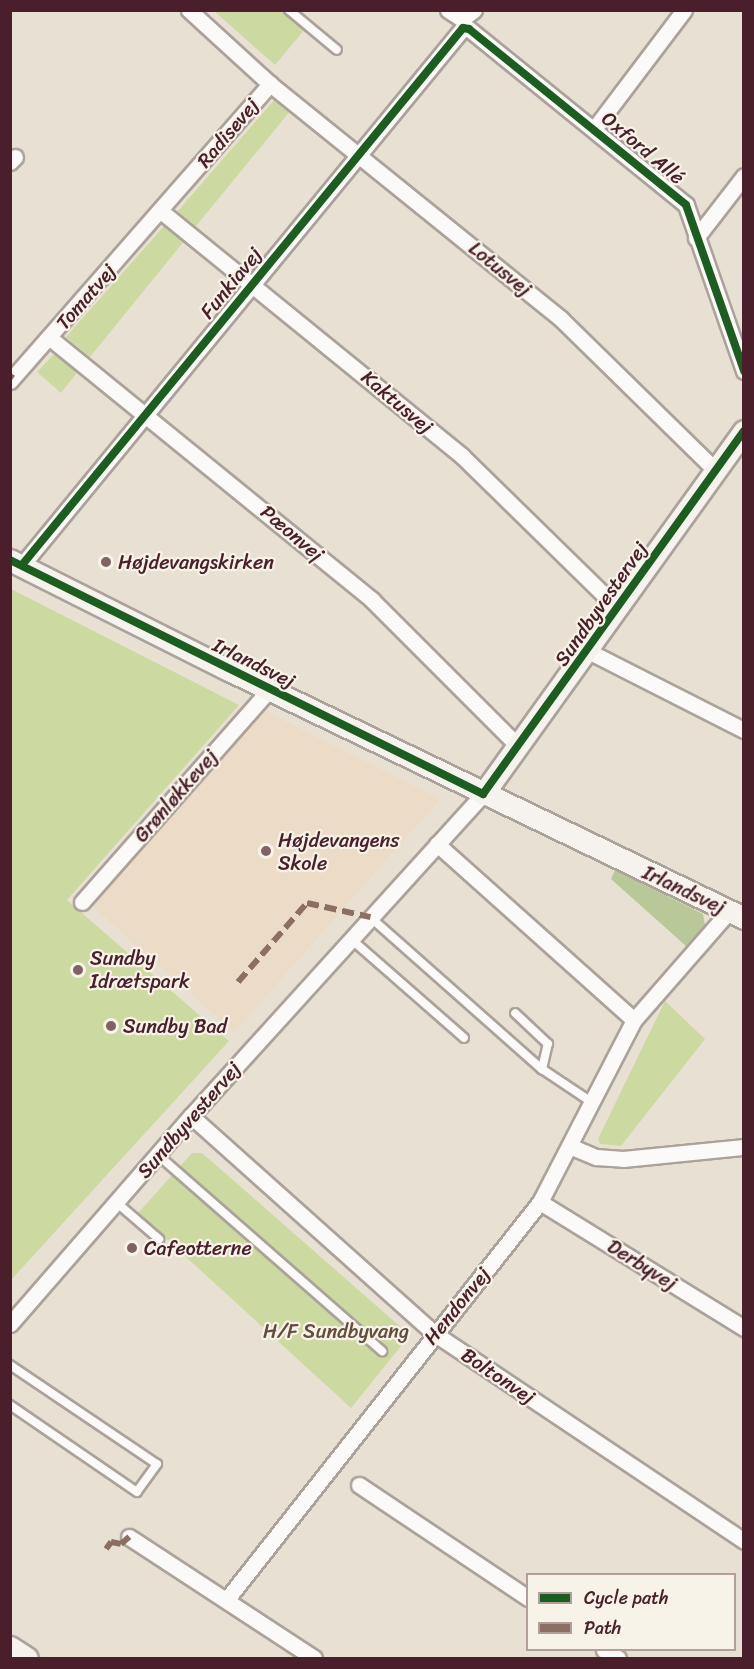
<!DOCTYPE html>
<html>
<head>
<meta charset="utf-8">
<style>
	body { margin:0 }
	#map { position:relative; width:754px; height:1669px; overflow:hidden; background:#e8e1d3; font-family:Sriracha,sans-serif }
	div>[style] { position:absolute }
	.built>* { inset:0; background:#ecdbc6 }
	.green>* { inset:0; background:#ccd9a1 }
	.forest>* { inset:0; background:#b8c898 }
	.roads { filter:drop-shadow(2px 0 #aba29b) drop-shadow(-2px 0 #aba29b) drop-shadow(0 2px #aba29b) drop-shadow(0 -2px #aba29b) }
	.lane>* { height:8px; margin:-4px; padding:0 4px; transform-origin:4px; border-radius:4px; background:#fcfaf8 }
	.street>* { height:15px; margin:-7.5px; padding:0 7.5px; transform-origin:7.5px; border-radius:7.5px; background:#fcfaf8 }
	.secondary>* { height:21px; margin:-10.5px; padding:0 10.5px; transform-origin:10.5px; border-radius:10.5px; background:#f6f2ed }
	.quiet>* { height:6px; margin-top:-3px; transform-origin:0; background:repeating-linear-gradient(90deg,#8d6e63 0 12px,transparent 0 18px) }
	.cycleway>* { height:8px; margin:-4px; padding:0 4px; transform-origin:4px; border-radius:4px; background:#1b5e20 }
	.dots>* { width:16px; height:16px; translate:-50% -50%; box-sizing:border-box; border:3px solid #f7f3e8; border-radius:50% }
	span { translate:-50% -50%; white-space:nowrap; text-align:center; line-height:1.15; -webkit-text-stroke:4.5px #f7f3e8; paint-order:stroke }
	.street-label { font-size:20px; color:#4a1f2b }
	.poi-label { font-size:20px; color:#4a1f2b }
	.left { translate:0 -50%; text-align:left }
	.park-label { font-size:20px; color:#654c3e }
	.frame { position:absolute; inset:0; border:12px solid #4a1f2b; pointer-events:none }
	.legend { position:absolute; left:526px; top:1573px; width:210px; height:78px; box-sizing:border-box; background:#f7f3e8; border:2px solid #b29e9c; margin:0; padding:8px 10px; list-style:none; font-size:18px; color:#4a1f2b }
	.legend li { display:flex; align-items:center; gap:12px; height:30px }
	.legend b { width:30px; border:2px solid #b29e9c }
</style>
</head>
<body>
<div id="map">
	<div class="built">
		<i style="clip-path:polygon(265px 711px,440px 799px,234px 1032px,90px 904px)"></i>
	</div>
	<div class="green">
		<i style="clip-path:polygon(214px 11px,281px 11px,305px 29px,275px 65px)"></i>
		<i style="clip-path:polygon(276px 98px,291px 110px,196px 226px,177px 212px)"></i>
		<i style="clip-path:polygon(165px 225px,185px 240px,90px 357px,66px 337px)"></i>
		<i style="clip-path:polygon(57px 351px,79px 370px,61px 393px,37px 372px)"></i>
		<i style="clip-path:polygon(11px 589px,239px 705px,67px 900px,229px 1041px,11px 1280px)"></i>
		<i style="clip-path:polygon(665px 1001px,705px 1039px,621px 1146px,600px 1144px,598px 1139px)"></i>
		<i style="clip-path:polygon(192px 1153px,202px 1153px,403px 1329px,401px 1346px,351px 1408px,138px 1213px)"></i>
	</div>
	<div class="forest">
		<i style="clip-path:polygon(615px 870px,703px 914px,705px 925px,686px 946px,611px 879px)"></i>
	</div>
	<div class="roads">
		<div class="lane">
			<i style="left:289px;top:10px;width:62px;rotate:39.8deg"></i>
			<i style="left:370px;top:917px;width:230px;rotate:41.5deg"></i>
			<i style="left:542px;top:1069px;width:26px;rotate:-77deg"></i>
			<i style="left:548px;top:1044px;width:45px;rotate:-136.8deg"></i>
			<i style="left:351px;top:939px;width:150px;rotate:41.2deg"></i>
			<i style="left:542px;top:1069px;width:61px;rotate:33.7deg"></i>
			<i style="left:158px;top:1155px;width:298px;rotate:41.2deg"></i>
			<i style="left:116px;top:1202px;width:57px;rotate:40.7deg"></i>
			<i style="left:10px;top:1365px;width:177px;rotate:34deg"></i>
			<i style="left:157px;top:1464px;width:34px;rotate:126deg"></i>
			<i style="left:137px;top:1492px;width:154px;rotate:-145.6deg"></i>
		</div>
		<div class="street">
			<i style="left:448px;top:10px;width:17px;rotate:33deg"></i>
			<i style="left:462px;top:19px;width:15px;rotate:-37deg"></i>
			<i style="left:270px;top:84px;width:374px;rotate:38.9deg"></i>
			<i style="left:561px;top:319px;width:216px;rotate:44.4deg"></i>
			<i style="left:594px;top:129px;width:149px;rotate:-52.9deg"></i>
			<i style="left:10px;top:162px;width:7px;rotate:-45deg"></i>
			<i style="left:162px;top:212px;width:387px;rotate:39.1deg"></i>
			<i style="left:462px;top:456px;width:219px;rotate:44.4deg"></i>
			<i style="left:696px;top:238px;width:78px;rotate:-52.3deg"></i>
			<i style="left:50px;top:338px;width:415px;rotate:39.1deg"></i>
			<i style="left:372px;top:600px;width:206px;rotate:45deg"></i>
			<i style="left:10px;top:381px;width:395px;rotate:-48.8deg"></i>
			<i style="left:270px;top:84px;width:110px;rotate:-137.6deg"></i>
			<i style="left:22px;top:565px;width:695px;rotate:-50.61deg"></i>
			<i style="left:463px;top:28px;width:6px;rotate:9deg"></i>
			<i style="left:469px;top:29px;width:279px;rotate:39deg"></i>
			<i style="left:686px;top:205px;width:176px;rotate:70.7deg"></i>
			<i style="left:588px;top:651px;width:175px;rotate:26.9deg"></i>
			<i style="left:437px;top:844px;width:264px;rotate:41.8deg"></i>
			<i style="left:82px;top:902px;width:284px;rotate:-48.6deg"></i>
			<i style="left:191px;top:1116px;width:327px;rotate:41.8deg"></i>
			<i style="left:435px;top:1334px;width:372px;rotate:33.8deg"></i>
			<i style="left:572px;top:1147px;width:26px;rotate:23deg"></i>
			<i style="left:596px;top:1157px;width:27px;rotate:4deg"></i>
			<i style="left:623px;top:1159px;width:122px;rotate:-5.7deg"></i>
			<i style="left:540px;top:1202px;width:240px;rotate:31.7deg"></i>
			<i style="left:10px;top:1324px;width:276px;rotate:-49deg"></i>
			<i style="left:191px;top:1116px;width:435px;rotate:-47.8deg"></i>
			<i style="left:359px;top:1485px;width:203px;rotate:33.8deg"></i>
			<i style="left:129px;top:1537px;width:221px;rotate:33.2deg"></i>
			<i style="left:227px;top:1599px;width:506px;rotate:-51.75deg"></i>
			<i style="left:540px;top:1202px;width:205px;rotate:-62.7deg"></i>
			<i style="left:634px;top:1020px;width:145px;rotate:-48.9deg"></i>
			<i style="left:604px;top:1650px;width:16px;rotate:30deg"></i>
		</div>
		<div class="secondary">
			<i style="left:10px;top:560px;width:245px;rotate:26.7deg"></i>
			<i style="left:229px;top:670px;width:572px;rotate:25.71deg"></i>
			<i style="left:483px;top:794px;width:447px;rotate:-54.3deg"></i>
			<i style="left:10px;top:1647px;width:20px;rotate:33deg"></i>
		</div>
	</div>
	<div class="quiet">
		<i style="left:10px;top:376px;width:4px;rotate:34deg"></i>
		<i style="left:238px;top:982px;width:105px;rotate:-48.9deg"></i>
		<i style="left:307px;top:903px;width:65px;rotate:12.5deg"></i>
		<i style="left:106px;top:1549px;width:9px;rotate:-54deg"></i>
		<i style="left:111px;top:1542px;width:10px;rotate:11deg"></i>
		<i style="left:121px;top:1544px;width:11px;rotate:-41deg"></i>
	</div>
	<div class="cycleway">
		<i style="left:10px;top:560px;width:528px;rotate:26.32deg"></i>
		<i style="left:483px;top:794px;width:447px;rotate:-54.3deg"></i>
		<i style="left:22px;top:565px;width:695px;rotate:-50.61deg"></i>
		<i style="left:463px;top:28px;width:6px;rotate:9deg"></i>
		<i style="left:469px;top:29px;width:279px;rotate:39deg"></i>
		<i style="left:686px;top:205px;width:176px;rotate:70.7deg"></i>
	</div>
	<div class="dots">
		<i style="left:106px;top:562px;background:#816366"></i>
		<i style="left:266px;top:851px;background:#816366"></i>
		<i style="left:78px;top:970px;background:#816366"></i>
		<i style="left:111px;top:1026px;background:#816366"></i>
		<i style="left:132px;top:1248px;background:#816366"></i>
	</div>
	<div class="street-label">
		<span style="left:228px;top:133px;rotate:-50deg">Radisevej</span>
		<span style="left:643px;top:148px;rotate:40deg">Oxford Allé</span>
		<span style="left:500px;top:269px;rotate:39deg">Lotusvej</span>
		<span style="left:231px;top:283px;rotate:-51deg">Funkiavej</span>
		<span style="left:86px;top:297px;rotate:-49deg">Tomatvej</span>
		<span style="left:397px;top:402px;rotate:40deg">Kaktusvej</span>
		<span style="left:292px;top:533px;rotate:40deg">Pæonvej</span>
		<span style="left:601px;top:604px;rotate:-55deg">Sundbyvestervej</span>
		<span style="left:254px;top:663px;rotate:26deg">Irlandsvej</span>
		<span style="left:176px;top:796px;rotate:-49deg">Grønløkkevej</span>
		<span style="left:684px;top:890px;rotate:25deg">Irlandsvej</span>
		<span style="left:189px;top:1120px;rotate:-49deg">Sundbyvestervej</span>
		<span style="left:642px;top:1265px;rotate:32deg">Derbyvej</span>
		<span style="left:457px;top:1306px;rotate:-51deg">Hendonvej</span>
		<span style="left:498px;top:1376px;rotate:34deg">Boltonvej</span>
	</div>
	<div class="poi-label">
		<span class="left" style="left:118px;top:562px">Højdevangskirken</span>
		<span class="left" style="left:278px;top:852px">Højdevangens<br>Skole</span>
		<span class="left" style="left:90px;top:970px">Sundby<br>Idrætspark</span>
		<span class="left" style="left:123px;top:1026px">Sundby Bad</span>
		<span class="left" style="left:144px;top:1248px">Cafeotterne</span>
	</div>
	<div class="park-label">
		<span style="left:336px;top:1331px">H/F Sundbyvang</span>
	</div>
	<div class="frame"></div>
	<ul class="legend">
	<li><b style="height:8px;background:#1b5e20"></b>Cycle path</li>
	<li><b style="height:8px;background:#8d6e63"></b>Path</li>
	</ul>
</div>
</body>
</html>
